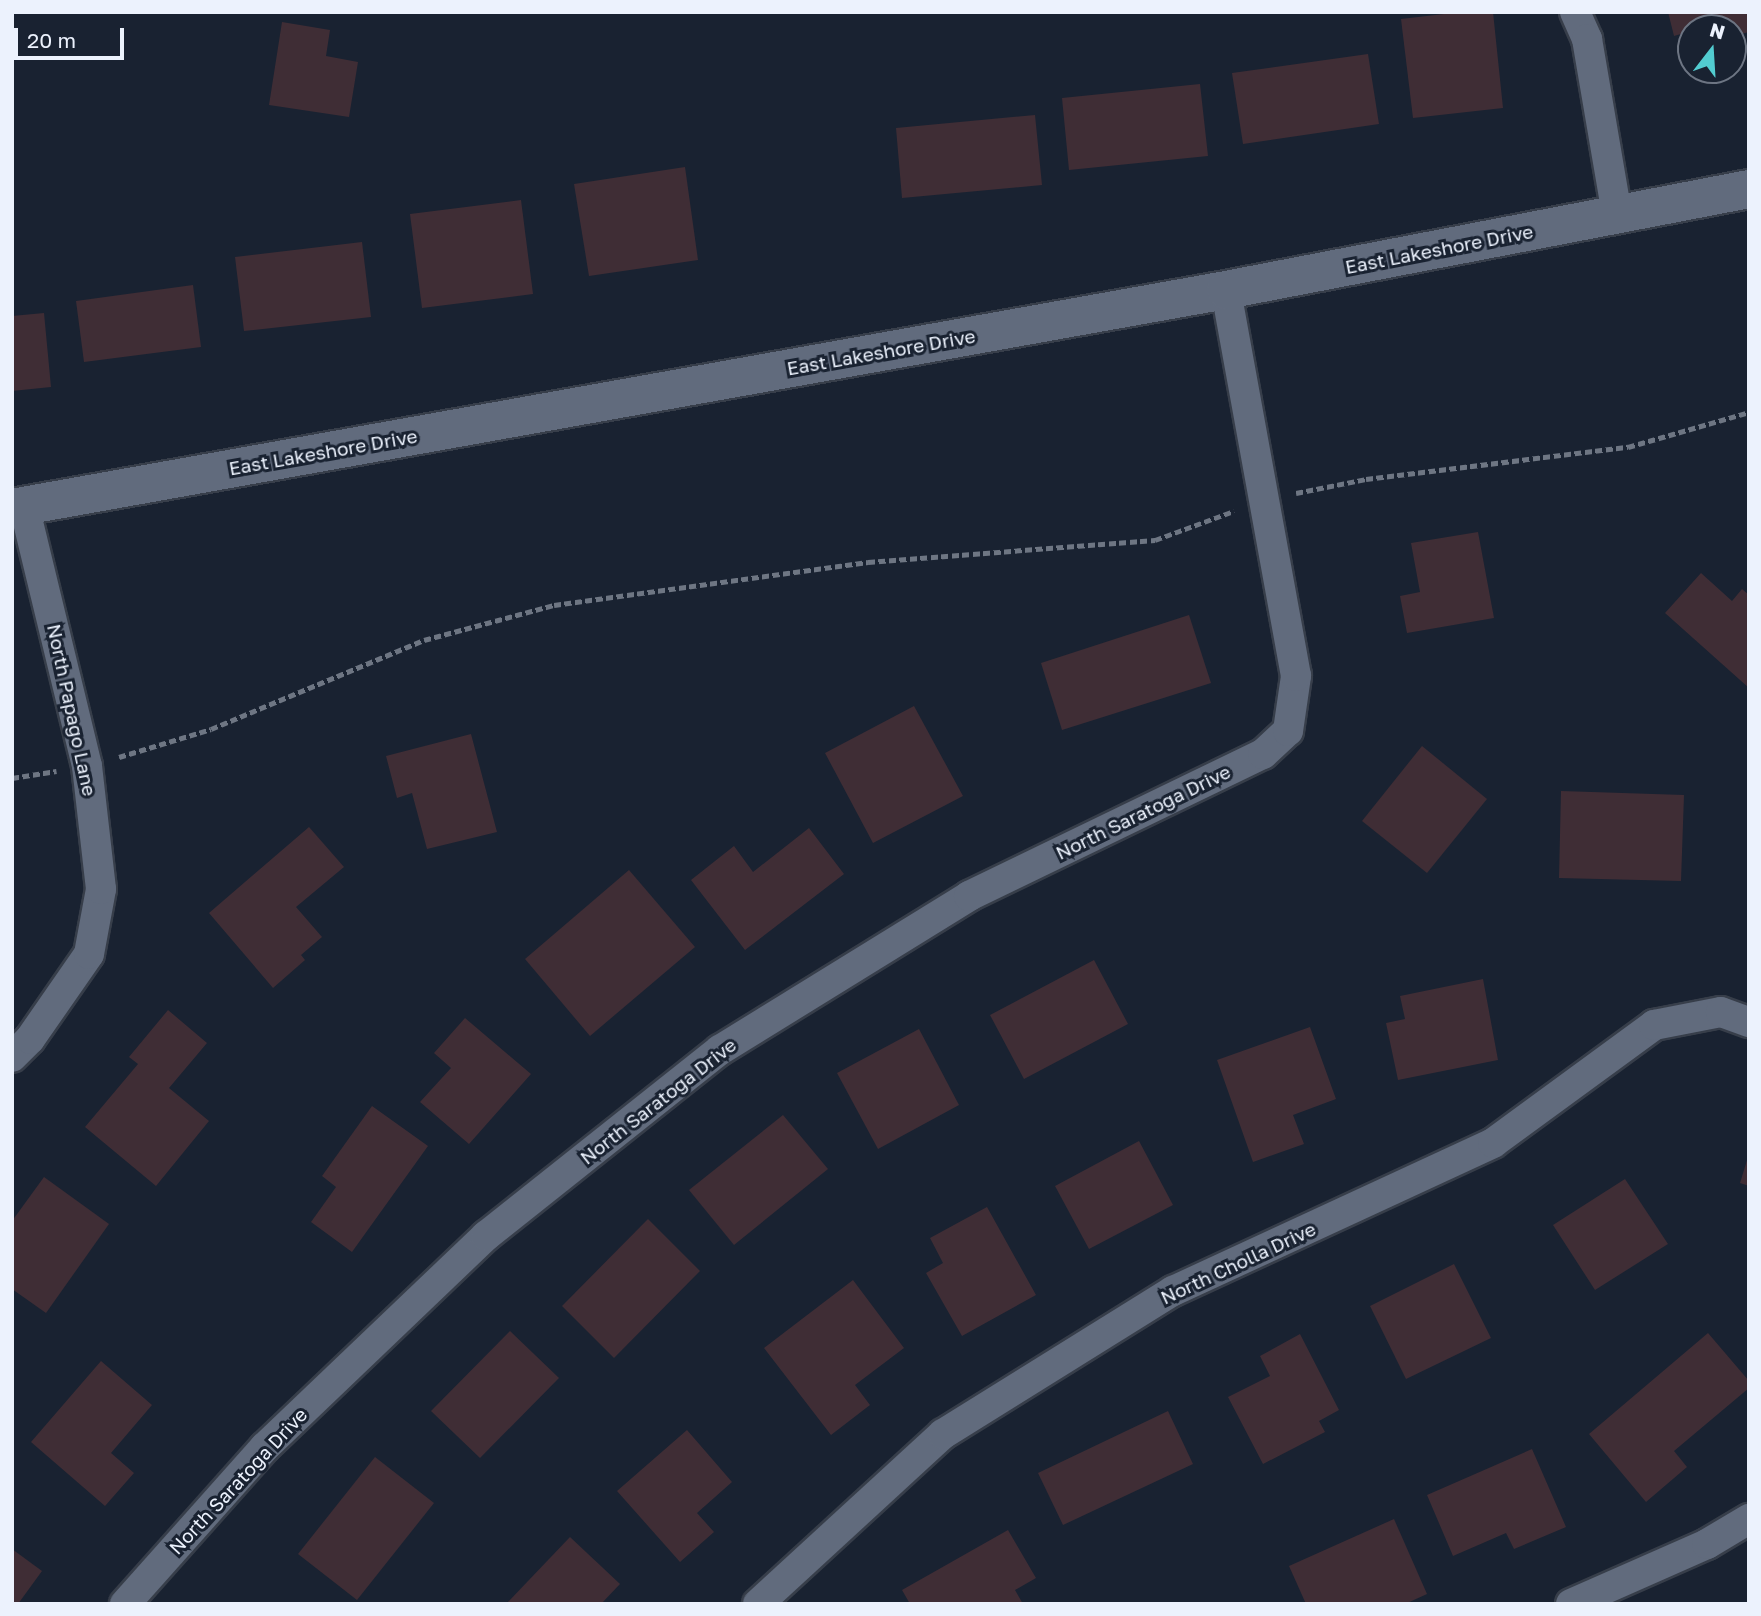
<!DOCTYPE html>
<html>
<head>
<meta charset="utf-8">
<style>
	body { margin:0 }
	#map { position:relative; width:1761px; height:1616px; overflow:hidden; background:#192231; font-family:"Golos Text",sans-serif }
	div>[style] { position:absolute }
	.building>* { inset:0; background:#3f2d35 }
	.path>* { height:4.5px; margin-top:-2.25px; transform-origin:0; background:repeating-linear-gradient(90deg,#6e7683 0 7px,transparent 0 10.5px) }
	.roads { filter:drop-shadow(2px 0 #373e4a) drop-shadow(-2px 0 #373e4a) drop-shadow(0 2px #373e4a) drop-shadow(0 -2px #373e4a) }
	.minor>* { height:30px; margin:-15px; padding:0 15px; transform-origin:15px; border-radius:15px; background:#616b7d }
	.secondary>* { height:38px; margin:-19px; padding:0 19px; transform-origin:19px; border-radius:19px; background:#616b7d }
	span { translate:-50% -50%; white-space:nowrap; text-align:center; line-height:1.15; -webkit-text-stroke:6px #192231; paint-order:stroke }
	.street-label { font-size:19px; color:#ecf2fd }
	.frame { position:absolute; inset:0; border:14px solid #ecf2fd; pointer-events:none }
	.north { position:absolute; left:1677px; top:14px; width:70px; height:70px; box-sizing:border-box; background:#192231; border:2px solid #6d7583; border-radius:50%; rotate:17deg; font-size:19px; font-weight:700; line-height:28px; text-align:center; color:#ecf2fd }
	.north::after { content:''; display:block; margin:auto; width:24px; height:32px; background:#52ccd0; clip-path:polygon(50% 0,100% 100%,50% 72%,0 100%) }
	.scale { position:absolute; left:14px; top:28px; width:110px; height:32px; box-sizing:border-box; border:4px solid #ecf2fd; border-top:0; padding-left:9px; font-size:21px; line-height:24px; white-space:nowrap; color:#ecf2fd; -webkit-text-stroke:5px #192231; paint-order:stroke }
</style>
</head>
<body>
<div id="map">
	<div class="building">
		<i style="clip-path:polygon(1461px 12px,1493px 12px,1503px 108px,1413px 118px,1401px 19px)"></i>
		<i style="clip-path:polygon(1668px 12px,1749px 12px,1749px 32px,1733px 36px,1733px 28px,1710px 26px,1691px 28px,1691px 31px,1674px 36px)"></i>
		<i style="clip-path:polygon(282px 22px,330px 30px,326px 56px,358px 62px,349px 117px,269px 105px)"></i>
		<i style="clip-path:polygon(1368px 54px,1379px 124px,1243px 144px,1232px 73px)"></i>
		<i style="clip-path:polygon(1200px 84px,1208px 156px,1069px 170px,1062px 98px)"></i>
		<i style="clip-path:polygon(1035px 115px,1042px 185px,902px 198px,896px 128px)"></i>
		<i style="clip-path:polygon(685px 167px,698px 260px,589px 276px,574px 184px)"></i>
		<i style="clip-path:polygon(521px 200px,533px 294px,422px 308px,410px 214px)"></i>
		<i style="clip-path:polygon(362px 242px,371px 317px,244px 331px,235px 257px)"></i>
		<i style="clip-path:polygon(193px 285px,201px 347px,84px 362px,76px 301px)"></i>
		<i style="clip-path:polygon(44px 313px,51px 387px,12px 391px,12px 316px)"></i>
		<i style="clip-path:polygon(1478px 532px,1494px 618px,1407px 633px,1400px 596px,1420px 592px,1411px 543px)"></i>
		<i style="clip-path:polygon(1701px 573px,1732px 601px,1742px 589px,1749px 595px,1749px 688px,1665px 613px)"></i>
		<i style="clip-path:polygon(1189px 615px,1211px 683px,1062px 730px,1041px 663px)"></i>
		<i style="clip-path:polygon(914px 706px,963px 796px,873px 843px,825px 753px)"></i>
		<i style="clip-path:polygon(471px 734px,497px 832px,427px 849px,412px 793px,397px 798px,386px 756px)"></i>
		<i style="clip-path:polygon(1422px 746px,1487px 799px,1427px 873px,1362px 821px)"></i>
		<i style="clip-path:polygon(1561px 791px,1684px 795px,1681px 881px,1559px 878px)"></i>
		<i style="clip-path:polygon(309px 827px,344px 867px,296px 907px,322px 937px,301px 955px,305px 960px,273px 988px,209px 913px)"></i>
		<i style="clip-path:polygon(809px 828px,844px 874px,745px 950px,691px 880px,734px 846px,753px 872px)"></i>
		<i style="clip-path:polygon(629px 870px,695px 947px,590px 1036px,525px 959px)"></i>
		<i style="clip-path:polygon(1094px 960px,1128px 1024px,1024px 1079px,990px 1015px)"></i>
		<i style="clip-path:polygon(1483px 979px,1498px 1060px,1398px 1080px,1386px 1023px,1405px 1019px,1400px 996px)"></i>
		<i style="clip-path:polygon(168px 1010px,207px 1043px,169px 1088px,209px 1121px,156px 1186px,85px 1127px,138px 1064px,129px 1057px)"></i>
		<i style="clip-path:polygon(465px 1018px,531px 1074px,469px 1144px,420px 1102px,451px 1068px,434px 1053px)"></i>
		<i style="clip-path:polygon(1310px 1027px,1336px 1099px,1293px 1115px,1304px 1144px,1253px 1162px,1217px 1060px)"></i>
		<i style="clip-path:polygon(919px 1029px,959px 1105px,878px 1149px,837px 1073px)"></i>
		<i style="clip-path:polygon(372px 1106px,428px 1146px,352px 1252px,311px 1222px,336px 1187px,322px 1176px)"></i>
		<i style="clip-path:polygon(783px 1115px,828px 1169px,734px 1245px,689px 1190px)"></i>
		<i style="clip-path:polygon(1139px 1141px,1173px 1205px,1089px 1249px,1055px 1186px)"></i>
		<i style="clip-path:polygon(1748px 1157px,1749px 1157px,1749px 1186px,1740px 1183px)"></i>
		<i style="clip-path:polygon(44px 1177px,109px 1224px,46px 1313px,12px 1289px,12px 1221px)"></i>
		<i style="clip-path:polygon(1625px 1179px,1668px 1244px,1595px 1290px,1553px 1225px)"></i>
		<i style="clip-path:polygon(987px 1207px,1036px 1295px,962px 1336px,926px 1273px,943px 1263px,930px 1238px)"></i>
		<i style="clip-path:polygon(648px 1219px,700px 1271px,614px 1358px,562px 1306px)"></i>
		<i style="clip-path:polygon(1454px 1264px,1491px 1338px,1406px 1379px,1370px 1306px)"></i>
		<i style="clip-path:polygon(853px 1280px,904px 1348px,855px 1385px,870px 1405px,831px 1435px,764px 1348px)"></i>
		<i style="clip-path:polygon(510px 1331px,559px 1378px,480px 1458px,431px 1411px)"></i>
		<i style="clip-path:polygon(1708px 1333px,1749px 1381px,1749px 1388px,1674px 1451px,1687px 1467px,1646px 1502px,1589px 1434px)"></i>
		<i style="clip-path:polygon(1300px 1334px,1339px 1410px,1319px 1421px,1325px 1432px,1263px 1464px,1228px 1397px,1270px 1376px,1260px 1356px)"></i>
		<i style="clip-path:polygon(101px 1361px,152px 1405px,111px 1453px,134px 1473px,105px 1506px,31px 1442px)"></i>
		<i style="clip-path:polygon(1168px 1411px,1193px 1464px,1063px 1525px,1038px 1473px)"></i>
		<i style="clip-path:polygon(687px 1430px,732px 1482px,697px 1513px,714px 1532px,680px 1562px,617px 1491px)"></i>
		<i style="clip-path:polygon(1532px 1449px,1566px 1527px,1514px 1549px,1506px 1533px,1453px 1556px,1427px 1495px)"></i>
		<i style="clip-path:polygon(375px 1457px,434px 1503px,357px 1600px,298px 1554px)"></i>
		<i style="clip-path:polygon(1394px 1519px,1427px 1594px,1405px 1604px,1306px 1604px,1289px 1566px)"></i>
		<i style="clip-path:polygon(1008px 1530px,1036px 1578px,1015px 1590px,1023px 1604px,910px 1604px,902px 1590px)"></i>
		<i style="clip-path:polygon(570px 1537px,620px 1584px,601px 1604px,506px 1604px)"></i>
		<i style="clip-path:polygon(12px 1549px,42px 1571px,18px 1604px,12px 1604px)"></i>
	</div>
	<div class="path">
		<i style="left:1296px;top:493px;width:71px;rotate:-11.3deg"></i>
		<i style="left:1366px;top:479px;width:264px;rotate:-7deg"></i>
		<i style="left:1628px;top:447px;width:126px;rotate:-16.1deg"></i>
		<i style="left:119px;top:757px;width:96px;rotate:-16.9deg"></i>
		<i style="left:211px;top:729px;width:231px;rotate:-22.7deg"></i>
		<i style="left:424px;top:640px;width:135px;rotate:-15.1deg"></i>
		<i style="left:554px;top:605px;width:317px;rotate:-7.8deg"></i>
		<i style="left:868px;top:562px;width:288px;rotate:-4.4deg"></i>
		<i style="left:1155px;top:540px;width:84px;rotate:-20.2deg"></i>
		<i style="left:12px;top:778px;width:45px;rotate:-9deg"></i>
	</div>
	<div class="roads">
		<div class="minor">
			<i style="left:1575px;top:12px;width:30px;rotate:66deg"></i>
			<i style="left:1587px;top:39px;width:179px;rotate:80.3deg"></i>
			<i style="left:12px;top:1057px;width:25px;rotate:-45deg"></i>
			<i style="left:30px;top:1039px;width:103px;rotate:-55.2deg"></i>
			<i style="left:89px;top:954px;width:66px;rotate:-79.5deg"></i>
			<i style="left:101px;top:889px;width:124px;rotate:-96.5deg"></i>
			<i style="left:87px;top:766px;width:268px;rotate:-103.6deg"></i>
			<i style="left:125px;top:1604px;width:210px;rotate:-48.3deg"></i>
			<i style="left:265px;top:1447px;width:306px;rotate:-43.7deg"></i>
			<i style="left:486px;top:1236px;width:299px;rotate:-38.5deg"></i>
			<i style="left:720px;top:1050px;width:293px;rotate:-31.7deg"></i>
			<i style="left:969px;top:896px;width:326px;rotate:-25.8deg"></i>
			<i style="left:1263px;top:754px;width:34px;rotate:-43deg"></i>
			<i style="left:1288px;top:731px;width:56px;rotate:-81.7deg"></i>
			<i style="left:1296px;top:676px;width:392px;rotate:-100.3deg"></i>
			<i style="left:758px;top:1604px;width:251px;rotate:-42.6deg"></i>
			<i style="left:943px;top:1434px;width:271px;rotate:-31.9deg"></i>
			<i style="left:1173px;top:1291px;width:353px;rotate:-24.8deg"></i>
			<i style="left:1493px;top:1143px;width:200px;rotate:-36.2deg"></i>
			<i style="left:1654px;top:1025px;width:68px;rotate:-11deg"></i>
			<i style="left:1721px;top:1012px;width:30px;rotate:20deg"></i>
			<i style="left:1571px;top:1604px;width:149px;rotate:-23.8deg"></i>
			<i style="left:1707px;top:1544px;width:49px;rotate:-30.8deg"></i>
		</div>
		<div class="secondary">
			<i style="left:12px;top:508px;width:1233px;rotate:-10.18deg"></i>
			<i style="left:1226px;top:290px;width:533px;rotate:-10.93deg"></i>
		</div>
	</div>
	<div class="street-label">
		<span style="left:1439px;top:249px;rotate:-11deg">East Lakeshore Drive</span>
		<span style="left:881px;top:352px;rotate:-10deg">East Lakeshore Drive</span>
		<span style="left:323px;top:452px;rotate:-10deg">East Lakeshore Drive</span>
		<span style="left:72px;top:710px;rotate:78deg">North Papago Lane</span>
		<span style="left:1143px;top:812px;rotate:-26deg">North Saratoga Drive</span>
		<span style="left:658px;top:1101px;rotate:-38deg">North Saratoga Drive</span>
		<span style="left:1238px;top:1263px;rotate:-25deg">North Cholla Drive</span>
		<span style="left:238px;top:1481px;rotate:-47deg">North Saratoga Drive</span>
	</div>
	<div class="frame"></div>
	<div class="north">N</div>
	<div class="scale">20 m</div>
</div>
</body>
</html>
